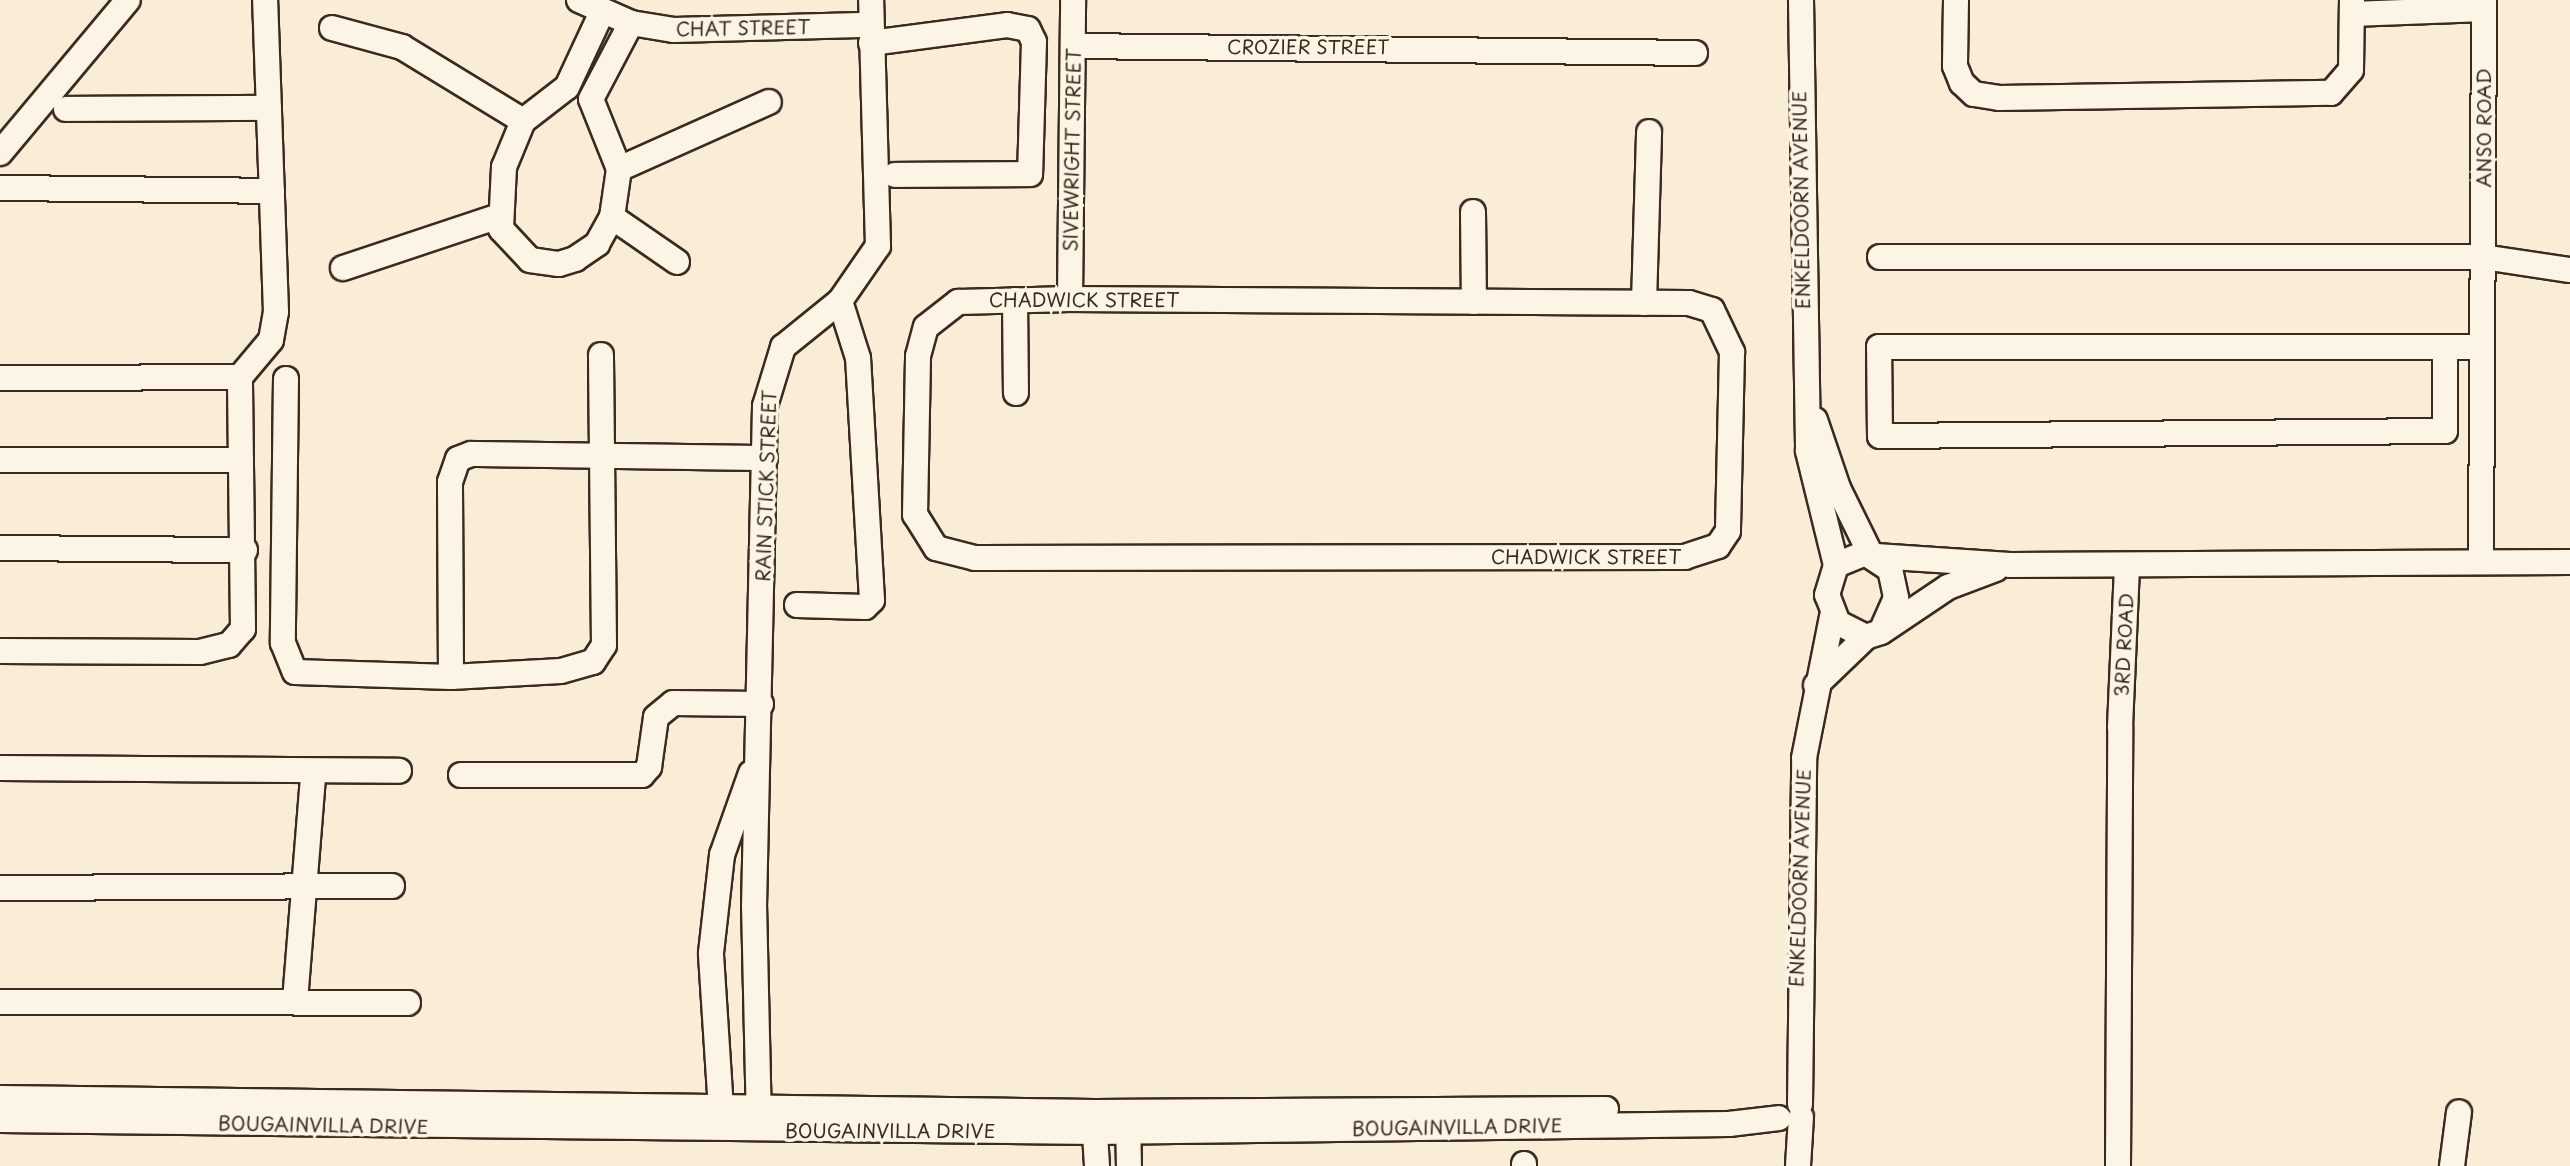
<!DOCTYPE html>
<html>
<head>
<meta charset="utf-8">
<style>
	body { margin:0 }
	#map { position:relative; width:2570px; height:1166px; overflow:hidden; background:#faedd7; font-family:"Playpen Sans",sans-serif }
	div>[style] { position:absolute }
	.roads { filter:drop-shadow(2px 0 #3b2a1e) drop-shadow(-2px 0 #3b2a1e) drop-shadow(0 2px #3b2a1e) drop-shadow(0 -2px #3b2a1e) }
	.minor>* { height:24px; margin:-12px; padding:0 12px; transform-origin:12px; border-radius:12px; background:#fcf5e5 }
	span { translate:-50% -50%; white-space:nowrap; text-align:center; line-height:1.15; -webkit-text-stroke:7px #fcf5e5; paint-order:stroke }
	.street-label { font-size:19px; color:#3b2a1e }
</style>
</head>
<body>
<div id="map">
	<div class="roads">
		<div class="minor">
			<i style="left:579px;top:0;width:57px;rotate:23.9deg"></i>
			<i style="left:631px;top:23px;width:44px;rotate:9.2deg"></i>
			<i style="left:674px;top:30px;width:196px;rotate:-1.5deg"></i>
			<i style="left:1801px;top:0;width:451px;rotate:89.1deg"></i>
			<i style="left:1808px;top:451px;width:117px;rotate:76.2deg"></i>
			<i style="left:1956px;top:0;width:66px;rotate:90.9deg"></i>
			<i style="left:1955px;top:66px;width:18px;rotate:68deg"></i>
			<i style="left:1962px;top:83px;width:16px;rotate:43deg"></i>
			<i style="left:1974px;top:94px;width:25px;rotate:9deg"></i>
			<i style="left:1999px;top:98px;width:332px;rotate:-0.9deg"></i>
			<i style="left:2331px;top:93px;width:30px;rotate:-49deg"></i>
			<i style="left:2351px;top:70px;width:70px;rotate:-89.2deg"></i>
			<i style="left:602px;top:12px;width:83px;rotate:115deg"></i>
			<i style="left:567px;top:87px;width:56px;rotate:142.3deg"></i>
			<i style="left:523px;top:121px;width:50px;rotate:112.4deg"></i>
			<i style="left:504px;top:167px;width:62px;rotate:92.8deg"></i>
			<i style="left:501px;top:229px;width:42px;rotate:46.9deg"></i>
			<i style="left:530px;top:260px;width:29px;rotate:8deg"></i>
			<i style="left:559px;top:264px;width:17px;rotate:-17deg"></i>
			<i style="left:575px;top:259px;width:27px;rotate:-34deg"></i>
			<i style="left:597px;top:244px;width:31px;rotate:-61deg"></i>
			<i style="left:612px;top:217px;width:49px;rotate:-81.7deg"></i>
			<i style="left:619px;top:169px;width:75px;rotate:-111.8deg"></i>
			<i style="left:591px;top:99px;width:86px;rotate:-62.2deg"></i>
			<i style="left:2352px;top:14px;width:132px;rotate:-2.2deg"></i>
			<i style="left:332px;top:28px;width:73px;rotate:15.2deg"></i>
			<i style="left:402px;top:47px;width:142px;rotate:31.4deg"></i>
			<i style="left:871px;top:43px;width:137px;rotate:-7.5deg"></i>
			<i style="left:1007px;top:25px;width:21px;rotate:11deg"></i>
			<i style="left:1028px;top:29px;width:14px;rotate:65deg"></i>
			<i style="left:1034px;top:42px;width:132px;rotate:91.7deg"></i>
			<i style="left:1030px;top:174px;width:135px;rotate:179.6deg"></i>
			<i style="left:1073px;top:46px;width:622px;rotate:0.64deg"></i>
			<i style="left:66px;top:109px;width:203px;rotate:-0.3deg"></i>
			<i style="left:0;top:153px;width:199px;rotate:-50.1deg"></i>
			<i style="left:619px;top:169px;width:164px;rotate:-24.1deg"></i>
			<i style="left:0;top:188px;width:272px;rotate:0.6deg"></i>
			<i style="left:1473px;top:212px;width:90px;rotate:89.4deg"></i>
			<i style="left:612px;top:217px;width:79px;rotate:34.7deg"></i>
			<i style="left:1880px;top:257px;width:603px"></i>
			<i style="left:2483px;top:257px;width:88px;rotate:8.5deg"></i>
			<i style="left:343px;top:268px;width:164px;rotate:-18.4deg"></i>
			<i style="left:1070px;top:299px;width:619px;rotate:0.37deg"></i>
			<i style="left:1689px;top:303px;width:24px;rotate:17deg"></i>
			<i style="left:1712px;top:310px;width:47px;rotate:64.5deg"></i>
			<i style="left:1732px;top:352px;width:179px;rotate:91.3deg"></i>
			<i style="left:1728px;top:531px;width:18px;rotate:124deg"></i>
			<i style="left:1718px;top:546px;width:35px;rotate:162deg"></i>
			<i style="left:1685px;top:557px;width:710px;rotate:179.92deg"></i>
			<i style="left:975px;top:558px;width:40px;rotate:-165.6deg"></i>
			<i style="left:936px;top:548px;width:39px;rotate:-122deg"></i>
			<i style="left:915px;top:515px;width:159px;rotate:-88.9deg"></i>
			<i style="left:918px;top:356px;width:30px;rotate:-75deg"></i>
			<i style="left:926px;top:327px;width:41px;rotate:-38deg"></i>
			<i style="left:958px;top:302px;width:112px;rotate:-1.5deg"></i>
			<i style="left:1070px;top:299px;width:299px;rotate:-89.4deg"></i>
			<i style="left:1015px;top:300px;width:93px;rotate:89.4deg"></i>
			<i style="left:1644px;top:303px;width:171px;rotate:-88.3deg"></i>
			<i style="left:2445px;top:347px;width:84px;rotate:90deg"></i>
			<i style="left:2445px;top:431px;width:565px;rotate:179.49deg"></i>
			<i style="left:1880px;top:436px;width:89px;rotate:-90.6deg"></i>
			<i style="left:1879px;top:347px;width:603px"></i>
			<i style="left:0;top:378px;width:240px;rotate:-0.2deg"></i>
			<i style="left:286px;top:379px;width:264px;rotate:90.7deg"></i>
			<i style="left:283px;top:643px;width:31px;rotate:68deg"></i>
			<i style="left:295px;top:672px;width:156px;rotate:1.8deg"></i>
			<i style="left:451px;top:677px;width:110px;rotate:-3.1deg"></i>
			<i style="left:561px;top:671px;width:33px;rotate:-16deg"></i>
			<i style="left:593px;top:662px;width:20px;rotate:-57deg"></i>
			<i style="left:604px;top:645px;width:290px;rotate:-90.6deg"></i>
			<i style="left:1815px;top:420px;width:72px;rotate:71.3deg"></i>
			<i style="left:1838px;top:488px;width:72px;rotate:63.8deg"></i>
			<i style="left:0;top:460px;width:241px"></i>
			<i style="left:0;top:548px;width:245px;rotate:0.5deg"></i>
			<i style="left:1865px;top:553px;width:30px;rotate:33deg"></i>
			<i style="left:1890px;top:569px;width:30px;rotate:78deg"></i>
			<i style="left:1896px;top:598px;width:37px;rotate:114deg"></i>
			<i style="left:1881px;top:632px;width:16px;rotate:162deg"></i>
			<i style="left:1866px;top:637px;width:31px;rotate:-153deg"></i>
			<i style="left:1838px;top:623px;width:30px;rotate:-111deg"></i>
			<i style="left:1827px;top:595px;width:31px;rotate:-73deg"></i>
			<i style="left:1836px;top:565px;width:31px;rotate:-22deg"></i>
			<i style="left:1876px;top:556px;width:134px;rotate:3.8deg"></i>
			<i style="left:2010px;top:565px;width:560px;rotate:-0.31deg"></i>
			<i style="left:2481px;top:562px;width:562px;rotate:-89.69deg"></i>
			<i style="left:797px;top:605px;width:68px;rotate:1.7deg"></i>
			<i style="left:865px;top:607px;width:10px;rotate:-45deg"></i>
			<i style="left:872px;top:600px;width:242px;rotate:-93.3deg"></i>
			<i style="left:858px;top:358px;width:60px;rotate:-107.5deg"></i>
			<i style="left:1884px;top:630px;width:77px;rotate:-33.9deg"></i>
			<i style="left:1948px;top:587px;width:51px;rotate:-20.6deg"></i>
			<i style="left:0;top:651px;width:200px;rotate:0.3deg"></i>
			<i style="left:200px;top:652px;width:30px;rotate:-14deg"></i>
			<i style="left:229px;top:645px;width:21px;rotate:-49deg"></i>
			<i style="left:243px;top:629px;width:252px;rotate:-90.7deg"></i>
			<i style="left:240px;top:377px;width:48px;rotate:-50deg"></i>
			<i style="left:271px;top:340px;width:28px;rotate:-80deg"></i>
			<i style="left:276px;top:312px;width:312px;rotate:-92deg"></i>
			<i style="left:451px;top:677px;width:195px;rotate:-90.3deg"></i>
			<i style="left:450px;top:482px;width:24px;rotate:-71deg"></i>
			<i style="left:458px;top:459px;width:14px;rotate:-21deg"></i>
			<i style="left:471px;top:454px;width:294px;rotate:0.8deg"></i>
			<i style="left:1816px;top:685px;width:69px;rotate:-43.8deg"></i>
			<i style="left:0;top:768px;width:399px;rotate:0.4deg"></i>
			<i style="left:461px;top:775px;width:181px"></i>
			<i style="left:642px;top:775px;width:11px;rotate:-49deg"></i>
			<i style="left:649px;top:767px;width:50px;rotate:-82deg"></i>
			<i style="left:656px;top:717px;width:22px;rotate:-39deg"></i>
			<i style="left:673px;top:703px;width:88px;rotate:0.7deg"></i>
			<i style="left:0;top:888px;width:392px;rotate:-0.3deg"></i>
			<i style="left:295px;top:1001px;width:227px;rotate:-85.4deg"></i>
			<i style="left:0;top:1002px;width:408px;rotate:0.1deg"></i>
			<i style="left:0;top:1098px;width:1094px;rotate:0.73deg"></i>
			<i style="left:1094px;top:1112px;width:512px;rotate:-0.34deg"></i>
			<i style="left:1800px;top:1104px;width:346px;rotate:-89.3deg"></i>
			<i style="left:1804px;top:758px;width:145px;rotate:-78.8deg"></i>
			<i style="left:1128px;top:1116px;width:50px;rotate:88.9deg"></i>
			<i style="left:1094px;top:1118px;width:48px;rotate:86.4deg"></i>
			<i style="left:0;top:1120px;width:1096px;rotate:0.63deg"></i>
			<i style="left:1096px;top:1132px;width:633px;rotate:-0.72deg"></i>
			<i style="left:1729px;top:1124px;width:50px;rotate:-6.8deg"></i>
			<i style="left:759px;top:1124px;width:217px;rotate:-91.3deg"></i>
			<i style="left:754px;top:907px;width:501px;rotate:-88.74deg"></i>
			<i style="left:765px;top:406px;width:62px;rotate:-73deg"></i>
			<i style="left:783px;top:347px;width:73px;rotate:-38.9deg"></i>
			<i style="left:840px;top:301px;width:67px;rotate:-55.4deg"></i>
			<i style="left:878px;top:246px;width:246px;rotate:-91.6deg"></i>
			<i style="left:722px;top:1125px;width:172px;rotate:-93.7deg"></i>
			<i style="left:711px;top:953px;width:99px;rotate:-83.6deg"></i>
			<i style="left:722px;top:855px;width:87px;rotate:-70.5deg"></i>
			<i style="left:1524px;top:1166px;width:2px;rotate:-90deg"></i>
			<i style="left:1798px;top:1166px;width:49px;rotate:-86.5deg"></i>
			<i style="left:2118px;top:1166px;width:439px;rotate:-89.7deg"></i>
			<i style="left:2120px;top:727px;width:161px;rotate:-87.5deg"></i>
			<i style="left:2452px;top:1166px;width:54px;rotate:-82.6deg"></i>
		</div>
	</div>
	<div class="street-label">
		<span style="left:743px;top:28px;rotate:-1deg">CHAT STREET</span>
		<span style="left:1308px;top:47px">CROZIER STREET</span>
		<span style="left:2484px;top:128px;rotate:-90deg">ANSO ROAD</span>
		<span style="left:1072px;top:150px;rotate:-89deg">SIVEWRIGHT STREET</span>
		<span style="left:1801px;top:200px;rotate:-91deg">ENKELDOORN AVENUE</span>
		<span style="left:1084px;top:300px">CHADWICK STREET</span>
		<span style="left:766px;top:486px;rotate:-88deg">RAIN STICK STREET</span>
		<span style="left:1586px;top:557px">CHADWICK STREET</span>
		<span style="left:2124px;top:645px;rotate:-87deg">3RD ROAD</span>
		<span style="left:1800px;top:878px;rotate:-88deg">ENKELDOORN AVENUE</span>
		<span style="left:323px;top:1125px;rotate:1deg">BOUGAINVILLA DRIVE</span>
		<span style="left:1457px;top:1127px;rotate:-1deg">BOUGAINVILLA DRIVE</span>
		<span style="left:890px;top:1131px">BOUGAINVILLA DRIVE</span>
	</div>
</div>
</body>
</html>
